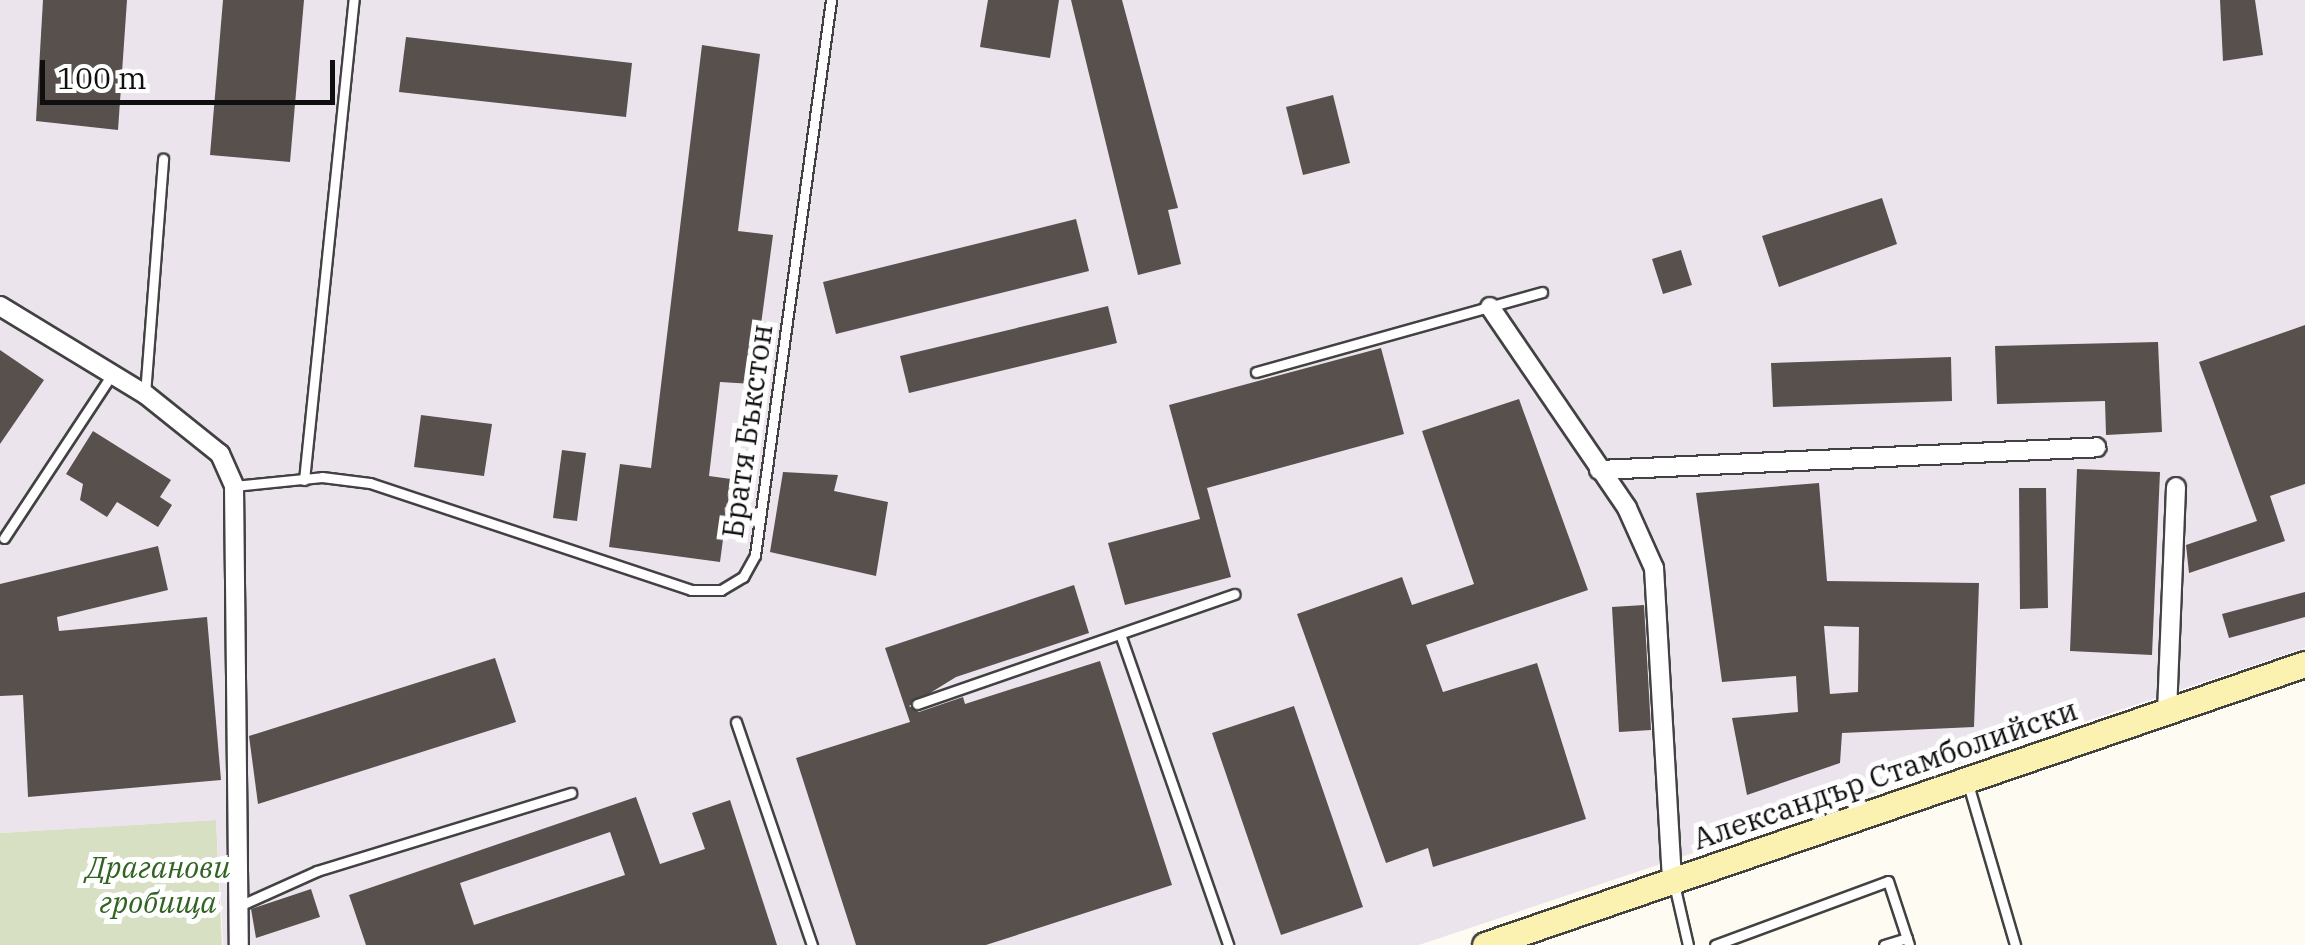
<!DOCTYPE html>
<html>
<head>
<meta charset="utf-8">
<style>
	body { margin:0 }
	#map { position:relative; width:2305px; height:945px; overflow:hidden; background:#fefcf2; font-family:"IBM Plex Serif",serif }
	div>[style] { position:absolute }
	.industrial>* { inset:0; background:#ece4ed }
	.cemetery>* { inset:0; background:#d7e0c3 }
	.building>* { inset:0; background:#57504c }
	.roads { filter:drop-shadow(2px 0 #424242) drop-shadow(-2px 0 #424242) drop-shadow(0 2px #424242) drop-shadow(0 -2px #424242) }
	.lane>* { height:9px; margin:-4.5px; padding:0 4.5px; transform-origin:4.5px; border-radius:4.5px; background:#fff }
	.street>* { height:18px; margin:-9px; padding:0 9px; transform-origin:9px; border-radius:9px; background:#fff }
	.secondary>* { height:25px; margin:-12.5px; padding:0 12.5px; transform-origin:12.5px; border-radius:12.5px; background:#fbf1b0 }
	span { translate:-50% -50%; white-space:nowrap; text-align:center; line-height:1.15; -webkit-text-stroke:10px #fff; paint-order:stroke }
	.street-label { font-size:30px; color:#0f0f0f }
	.park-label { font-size:30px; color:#316422; font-style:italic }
	.scale { position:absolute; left:40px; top:60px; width:295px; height:45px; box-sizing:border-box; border:5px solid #0f0f0f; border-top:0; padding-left:12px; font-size:30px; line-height:35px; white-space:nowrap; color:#0f0f0f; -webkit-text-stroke:8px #fff; paint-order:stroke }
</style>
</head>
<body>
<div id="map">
	<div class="industrial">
		<i style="clip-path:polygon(0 0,2305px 0,2305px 648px,1419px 945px,223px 945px,216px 820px,0 833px)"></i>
	</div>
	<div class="cemetery">
		<i style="clip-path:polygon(216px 820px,222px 945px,0 945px,0 833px)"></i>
	</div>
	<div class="building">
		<i style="clip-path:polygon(43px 0,127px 0,118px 130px,36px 121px)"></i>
		<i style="clip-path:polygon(223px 0,304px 0,290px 162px,210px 155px)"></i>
		<i style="clip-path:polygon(988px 0,1059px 0,1050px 58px,980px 47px)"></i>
		<i style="clip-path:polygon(1071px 0,1122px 0,1178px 208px,1168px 210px,1181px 264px,1138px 275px)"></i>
		<i style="clip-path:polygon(2220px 0,2255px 0,2263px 55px,2223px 61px)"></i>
		<i style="clip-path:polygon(406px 37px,632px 63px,626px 117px,399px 92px)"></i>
		<i style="clip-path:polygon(702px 45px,760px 54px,738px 231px,773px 235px,753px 384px,720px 382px,709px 476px,731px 479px,720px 562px,609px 547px,620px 464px,651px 468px)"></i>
		<i style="clip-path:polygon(1333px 95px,1350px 163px,1303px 175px,1286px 107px)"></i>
		<i style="clip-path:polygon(1882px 198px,1897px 244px,1779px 287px,1762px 236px)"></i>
		<i style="clip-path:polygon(1076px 219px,1089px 271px,836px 334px,823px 282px)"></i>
		<i style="clip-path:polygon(1681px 250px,1692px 285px,1663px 294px,1652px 259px)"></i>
		<i style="clip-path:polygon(1108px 306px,1117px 343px,909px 393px,900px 356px)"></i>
		<i style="clip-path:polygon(2305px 325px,2305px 484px,2270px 496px,2285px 541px,2189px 573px,2186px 545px,2257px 521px,2199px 362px)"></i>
		<i style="clip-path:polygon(2158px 342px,2162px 432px,2106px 435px,2105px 401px,1997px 404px,1995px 346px)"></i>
		<i style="clip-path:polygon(1381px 348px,1404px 434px,1207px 488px,1231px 577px,1125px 605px,1108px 543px,1200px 519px,1169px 405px)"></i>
		<i style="clip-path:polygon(0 350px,44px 380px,0 444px)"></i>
		<i style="clip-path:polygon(1951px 357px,1952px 401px,1773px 407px,1771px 363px)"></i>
		<i style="clip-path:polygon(1519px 399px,1588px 590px,1426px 645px,1443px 692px,1537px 663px,1586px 819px,1433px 867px,1428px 848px,1386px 863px,1297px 614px,1402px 577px,1412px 605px,1474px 584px,1422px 431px)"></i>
		<i style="clip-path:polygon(421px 415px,492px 424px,484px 476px,414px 467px)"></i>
		<i style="clip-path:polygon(93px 431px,171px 480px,160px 497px,172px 505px,158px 527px,117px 502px,107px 517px,80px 500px,83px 484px,66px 474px)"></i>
		<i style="clip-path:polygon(562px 450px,586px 453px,577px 521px,553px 518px)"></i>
		<i style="clip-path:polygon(2077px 469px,2160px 472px,2152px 655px,2070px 651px)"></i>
		<i style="clip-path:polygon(783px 472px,838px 475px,834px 491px,888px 502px,876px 576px,770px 552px)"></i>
		<i style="clip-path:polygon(evenodd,1819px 483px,1827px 581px,1979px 583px,1974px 727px,1842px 733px,1840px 763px,1747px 795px,1732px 718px,1798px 712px,1796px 676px,1722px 682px,1696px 493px,1819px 483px,1824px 626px,1859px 627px,1858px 692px,1830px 694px,1824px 626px)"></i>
		<i style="clip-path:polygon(2019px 488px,2046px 488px,2048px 608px,2020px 609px)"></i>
		<i style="clip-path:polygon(158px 546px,168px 590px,57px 617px,59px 631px,207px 617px,221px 780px,28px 797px,23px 695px,0 696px,0 584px)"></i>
		<i style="clip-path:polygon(1074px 585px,1089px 633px,956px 677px,909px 706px,919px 712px,963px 697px,965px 704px,1100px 661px,1172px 885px,986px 945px,856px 945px,796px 758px,910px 722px,885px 648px)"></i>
		<i style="clip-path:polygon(2305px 592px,2305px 617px,2229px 638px,2222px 614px)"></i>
		<i style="clip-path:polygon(1644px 605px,1651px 730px,1619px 732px,1612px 607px)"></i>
		<i style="clip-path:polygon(495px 658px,516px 722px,258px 804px,249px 736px)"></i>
		<i style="clip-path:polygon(1294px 706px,1363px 907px,1281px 935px,1212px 733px)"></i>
		<i style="clip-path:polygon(evenodd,636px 797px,660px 864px,705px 849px,692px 813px,730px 800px,777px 945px,366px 945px,349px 895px,636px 797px,610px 832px,625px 875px,474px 925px,460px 883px,610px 832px)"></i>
		<i style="clip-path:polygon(311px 889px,320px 917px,256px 938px,251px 909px)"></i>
	</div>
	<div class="roads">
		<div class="lane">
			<i style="left:1256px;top:372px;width:297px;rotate:-15.6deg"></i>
			<i style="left:145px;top:394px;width:236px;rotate:-85.6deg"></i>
			<i style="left:304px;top:480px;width:483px;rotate:-84.1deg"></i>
			<i style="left:234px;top:486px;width:88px;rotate:-5.8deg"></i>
			<i style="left:322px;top:477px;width:48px;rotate:7.1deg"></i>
			<i style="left:370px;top:483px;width:338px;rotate:18.4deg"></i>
			<i style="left:691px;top:590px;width:30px"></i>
			<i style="left:721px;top:590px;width:26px;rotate:-31deg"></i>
			<i style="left:743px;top:577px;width:25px;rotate:-61deg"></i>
			<i style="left:755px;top:555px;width:560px;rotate:-82.2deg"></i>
			<i style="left:4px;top:538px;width:196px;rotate:-56.6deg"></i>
			<i style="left:1120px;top:634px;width:329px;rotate:70.8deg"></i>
			<i style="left:917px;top:704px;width:336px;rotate:-19.1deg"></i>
			<i style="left:736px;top:722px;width:236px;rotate:71.2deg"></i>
			<i style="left:1968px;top:784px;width:168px;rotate:73.7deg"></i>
			<i style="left:1674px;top:884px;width:63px;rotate:77.1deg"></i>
			<i style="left:239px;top:906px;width:85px;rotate:-24.2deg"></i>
			<i style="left:317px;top:871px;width:266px;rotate:-17.1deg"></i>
			<i style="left:1715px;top:945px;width:184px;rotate:-20.3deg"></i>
			<i style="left:1888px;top:881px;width:67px;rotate:71.8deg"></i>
			<i style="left:1884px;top:945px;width:24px;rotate:-17deg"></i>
		</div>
		<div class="street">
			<i style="left:0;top:306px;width:170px;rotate:31.3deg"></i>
			<i style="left:145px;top:394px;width:96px;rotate:38.7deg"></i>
			<i style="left:220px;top:454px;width:35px;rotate:66deg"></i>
			<i style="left:234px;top:486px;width:459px;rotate:89.4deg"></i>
			<i style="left:1490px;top:307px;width:243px;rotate:55.7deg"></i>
			<i style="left:1627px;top:508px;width:66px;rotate:65.8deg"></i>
			<i style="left:1654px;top:568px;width:313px;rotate:86.7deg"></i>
			<i style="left:1599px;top:470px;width:498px;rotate:-2.6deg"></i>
			<i style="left:2167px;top:712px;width:225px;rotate:-87.7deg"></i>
		</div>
		<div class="secondary">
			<i style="left:1485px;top:945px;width:867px;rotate:-18.92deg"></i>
		</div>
	</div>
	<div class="street-label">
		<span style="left:747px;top:431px;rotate:-82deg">Братя Бъкстон</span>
		<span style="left:1885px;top:774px;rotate:-19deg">Александър Стамболийски</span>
	</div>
	<div class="park-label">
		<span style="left:158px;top:884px">Драганови<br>гробища</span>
	</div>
	<div class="scale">100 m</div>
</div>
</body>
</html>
